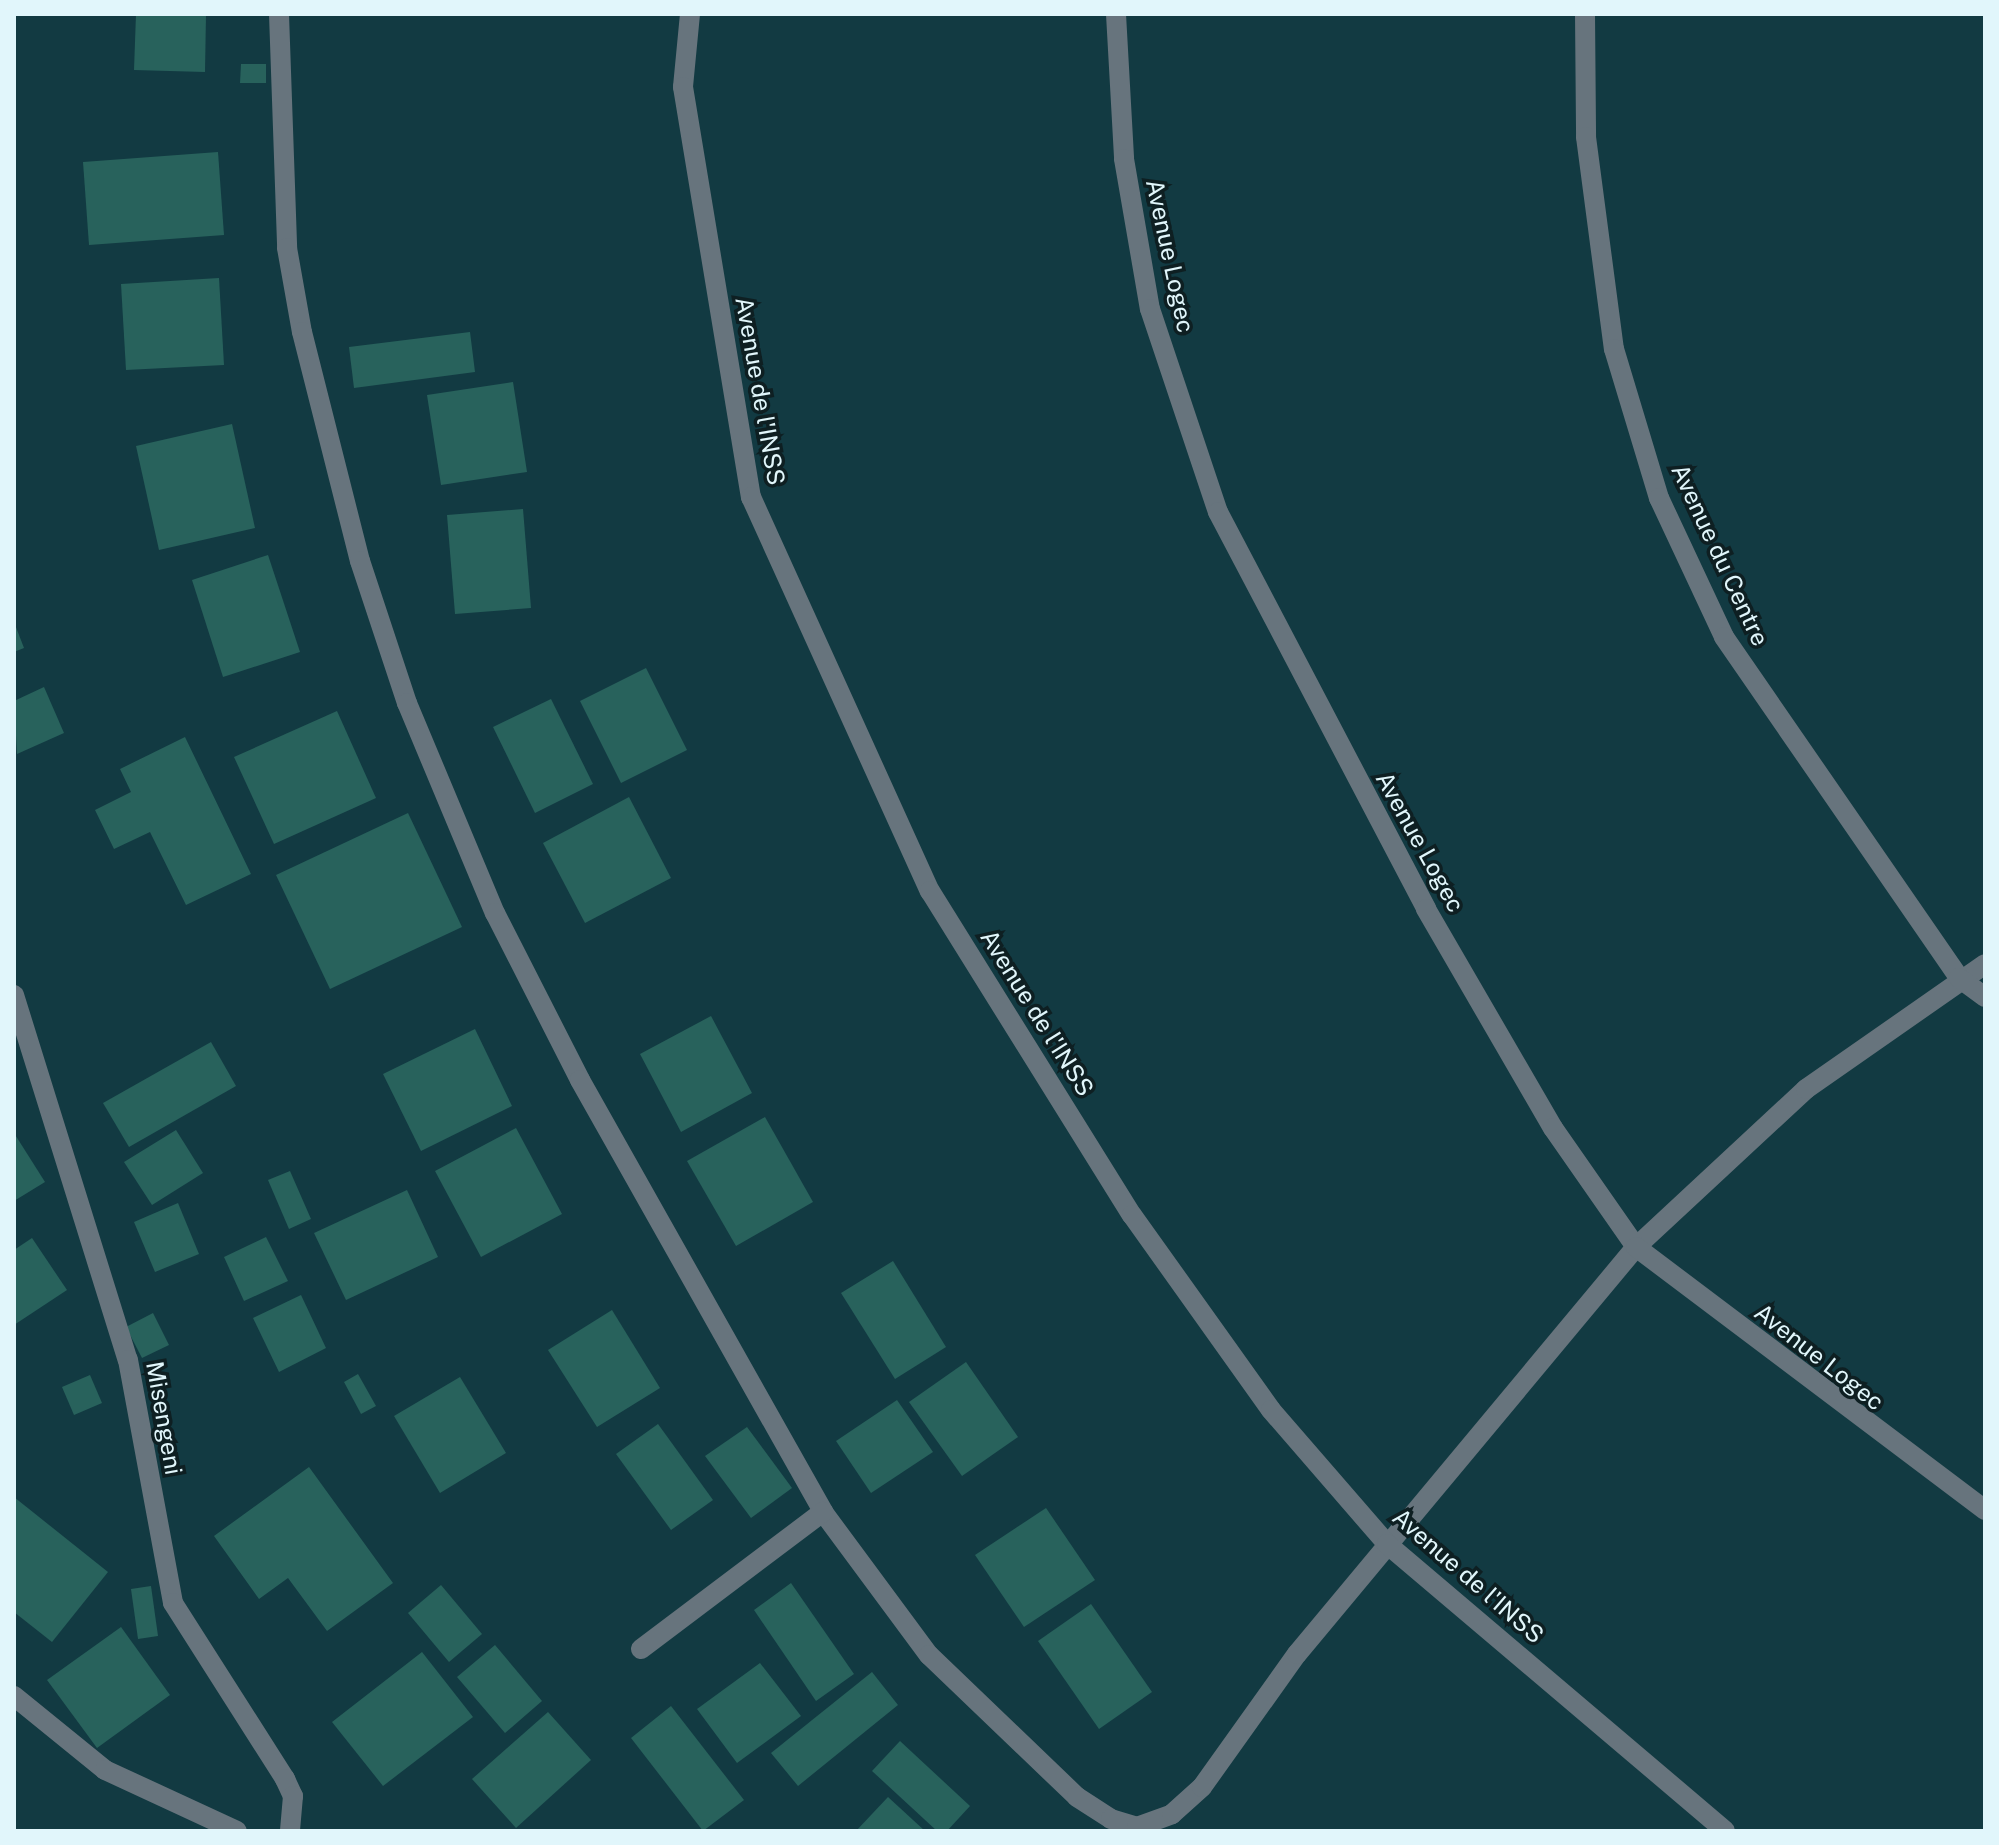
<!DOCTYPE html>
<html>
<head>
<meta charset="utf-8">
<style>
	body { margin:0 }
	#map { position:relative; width:1999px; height:1845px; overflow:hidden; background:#123a42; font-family:"Public Sans",sans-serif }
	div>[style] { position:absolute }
	.building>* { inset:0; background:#28625c }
	.minor>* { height:20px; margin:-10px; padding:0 10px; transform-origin:10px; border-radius:10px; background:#67747d }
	span { translate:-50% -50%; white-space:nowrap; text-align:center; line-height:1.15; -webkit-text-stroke:7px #0e1f22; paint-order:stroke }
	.street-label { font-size:24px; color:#e1f6fb }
	.frame { position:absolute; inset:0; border:16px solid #e1f6fb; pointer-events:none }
</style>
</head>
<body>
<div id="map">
	<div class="building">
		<i style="clip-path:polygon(136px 14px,206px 14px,205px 72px,134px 70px)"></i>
		<i style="clip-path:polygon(241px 64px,266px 64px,266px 83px,240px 83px)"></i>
		<i style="clip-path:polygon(218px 152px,224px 235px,89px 245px,83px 162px)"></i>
		<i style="clip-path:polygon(219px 278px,224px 365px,126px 370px,121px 284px)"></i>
		<i style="clip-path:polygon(470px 332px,475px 372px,354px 388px,349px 347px)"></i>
		<i style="clip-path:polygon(513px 382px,527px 472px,441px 485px,427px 395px)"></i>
		<i style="clip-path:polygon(232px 424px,255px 528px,159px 550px,136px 446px)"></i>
		<i style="clip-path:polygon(523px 509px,531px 608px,455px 614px,447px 515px)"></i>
		<i style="clip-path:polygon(268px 555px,300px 652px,223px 677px,192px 580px)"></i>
		<i style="clip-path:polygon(14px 622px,24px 648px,14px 652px)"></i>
		<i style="clip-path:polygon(646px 668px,687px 750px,621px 783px,580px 701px)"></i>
		<i style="clip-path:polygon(44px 687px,64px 733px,17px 754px,14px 701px)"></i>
		<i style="clip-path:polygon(551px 699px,593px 784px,535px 813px,493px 727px)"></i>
		<i style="clip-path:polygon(337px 711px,376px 798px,274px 844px,234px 757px)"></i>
		<i style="clip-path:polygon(185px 737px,251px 874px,186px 905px,150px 832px,114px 849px,95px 810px,131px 792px,120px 769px)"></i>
		<i style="clip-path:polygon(629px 797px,671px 878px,585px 923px,543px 843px)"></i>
		<i style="clip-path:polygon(408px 813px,462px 927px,330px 989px,276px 875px)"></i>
		<i style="clip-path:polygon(711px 1016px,752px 1093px,681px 1132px,640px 1054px)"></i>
		<i style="clip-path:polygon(475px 1029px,512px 1106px,421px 1151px,383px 1074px)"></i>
		<i style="clip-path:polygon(211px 1042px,236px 1086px,129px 1147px,103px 1103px)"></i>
		<i style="clip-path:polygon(765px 1117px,813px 1202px,736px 1246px,687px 1161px)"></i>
		<i style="clip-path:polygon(516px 1128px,562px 1214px,481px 1257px,435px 1171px)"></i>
		<i style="clip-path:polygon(176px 1130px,203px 1173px,152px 1205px,124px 1162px)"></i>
		<i style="clip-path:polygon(14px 1133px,45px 1182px,14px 1201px)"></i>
		<i style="clip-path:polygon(290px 1171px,311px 1219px,289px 1229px,268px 1180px)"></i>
		<i style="clip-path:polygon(407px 1190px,438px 1257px,346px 1300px,314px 1233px)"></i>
		<i style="clip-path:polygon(178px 1203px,199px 1254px,155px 1272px,134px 1222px)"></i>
		<i style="clip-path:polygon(266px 1237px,288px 1281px,244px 1301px,224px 1257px)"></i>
		<i style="clip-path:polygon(32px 1238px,67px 1290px,14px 1325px,14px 1250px)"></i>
		<i style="clip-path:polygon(893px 1261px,946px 1347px,895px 1379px,841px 1293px)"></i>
		<i style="clip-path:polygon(301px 1295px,326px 1348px,279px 1372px,253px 1318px)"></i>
		<i style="clip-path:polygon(612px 1310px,660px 1388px,597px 1427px,548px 1350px)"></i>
		<i style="clip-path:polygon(153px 1313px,169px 1345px,142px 1358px,126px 1327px)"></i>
		<i style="clip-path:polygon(966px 1362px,1018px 1437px,962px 1476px,909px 1402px)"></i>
		<i style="clip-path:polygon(358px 1374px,376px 1406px,361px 1414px,344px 1382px)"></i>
		<i style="clip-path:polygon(90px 1375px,102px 1403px,74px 1415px,62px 1387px)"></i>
		<i style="clip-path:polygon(460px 1377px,506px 1453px,440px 1493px,394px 1416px)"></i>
		<i style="clip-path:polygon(897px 1400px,933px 1452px,871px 1493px,836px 1441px)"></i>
		<i style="clip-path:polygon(658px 1424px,713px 1500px,671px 1530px,616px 1454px)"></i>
		<i style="clip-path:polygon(747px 1427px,792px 1488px,751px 1518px,705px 1456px)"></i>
		<i style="clip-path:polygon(309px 1467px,393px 1583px,327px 1631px,288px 1578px,259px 1599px,214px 1536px)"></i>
		<i style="clip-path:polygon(14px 1497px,108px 1572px,52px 1642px,14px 1612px)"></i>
		<i style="clip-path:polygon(1046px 1508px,1095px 1580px,1024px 1627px,975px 1555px)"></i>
		<i style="clip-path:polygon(791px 1583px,854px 1674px,816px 1701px,754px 1610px)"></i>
		<i style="clip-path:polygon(441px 1585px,482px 1634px,449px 1662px,408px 1613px)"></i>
		<i style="clip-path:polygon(151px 1586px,158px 1636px,138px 1639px,131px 1589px)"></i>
		<i style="clip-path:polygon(1091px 1604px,1152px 1692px,1099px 1729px,1038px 1641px)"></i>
		<i style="clip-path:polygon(121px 1627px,170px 1695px,97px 1748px,47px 1680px)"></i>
		<i style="clip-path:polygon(495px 1645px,542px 1701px,505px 1733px,457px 1677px)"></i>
		<i style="clip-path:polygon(422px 1652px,473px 1717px,383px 1786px,332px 1722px)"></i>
		<i style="clip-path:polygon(760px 1663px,801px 1716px,737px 1763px,697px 1709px)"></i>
		<i style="clip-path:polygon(872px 1672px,898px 1705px,798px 1786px,771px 1753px)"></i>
		<i style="clip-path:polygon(671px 1706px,744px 1800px,703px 1831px,631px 1738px)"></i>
		<i style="clip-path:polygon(548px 1712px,591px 1760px,516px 1828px,472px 1779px)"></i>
		<i style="clip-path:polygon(900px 1741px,970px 1806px,947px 1831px,937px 1831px,872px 1771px)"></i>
		<i style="clip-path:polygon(888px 1797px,925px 1831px,856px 1831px)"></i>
	</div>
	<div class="minor">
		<i style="left:279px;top:14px;width:234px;rotate:88deg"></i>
		<i style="left:287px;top:248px;width:85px;rotate:79.9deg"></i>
		<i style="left:302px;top:332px;width:236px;rotate:75.8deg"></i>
		<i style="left:360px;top:561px;width:150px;rotate:71.7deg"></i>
		<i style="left:407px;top:703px;width:228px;rotate:67.3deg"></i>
		<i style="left:495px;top:913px;width:187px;rotate:63deg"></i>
		<i style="left:580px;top:1080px;width:496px;rotate:60.6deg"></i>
		<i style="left:823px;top:1512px;width:178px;rotate:53.5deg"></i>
		<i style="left:929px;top:1655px;width:205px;rotate:43.8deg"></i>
		<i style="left:1077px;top:1797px;width:40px;rotate:32.9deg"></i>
		<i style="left:1111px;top:1819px;width:27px;rotate:17deg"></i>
		<i style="left:1137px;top:1827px;width:37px;rotate:-20deg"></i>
		<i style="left:1172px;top:1814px;width:40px;rotate:-42deg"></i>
		<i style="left:1202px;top:1787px;width:163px;rotate:-54.5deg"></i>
		<i style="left:1297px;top:1654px;width:530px;rotate:-50.21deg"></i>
		<i style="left:1636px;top:1247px;width:232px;rotate:-42.9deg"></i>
		<i style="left:1806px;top:1089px;width:218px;rotate:-34.9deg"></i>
		<i style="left:690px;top:14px;width:73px;rotate:95.5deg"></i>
		<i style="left:683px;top:87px;width:416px;rotate:80.6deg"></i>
		<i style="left:751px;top:497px;width:433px;rotate:65.6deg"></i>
		<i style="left:930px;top:891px;width:382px;rotate:58.1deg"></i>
		<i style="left:1132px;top:1215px;width:239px;rotate:54.5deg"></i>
		<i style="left:1271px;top:1410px;width:177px;rotate:49.1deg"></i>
		<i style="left:1387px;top:1544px;width:443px;rotate:40.3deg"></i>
		<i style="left:1116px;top:14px;width:145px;rotate:86.8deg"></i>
		<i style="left:1124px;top:159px;width:152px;rotate:80.2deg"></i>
		<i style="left:1150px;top:309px;width:214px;rotate:71.5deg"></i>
		<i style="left:1218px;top:512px;width:448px;rotate:62.3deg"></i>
		<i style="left:1426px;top:909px;width:253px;rotate:59.9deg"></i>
		<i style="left:1553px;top:1128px;width:145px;rotate:55.1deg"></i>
		<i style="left:1636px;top:1247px;width:437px;rotate:37deg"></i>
		<i style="left:1585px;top:14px;width:123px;rotate:89.5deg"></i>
		<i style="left:1586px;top:137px;width:214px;rotate:82.5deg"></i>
		<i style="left:1614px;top:349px;width:156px;rotate:73.2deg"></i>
		<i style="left:1659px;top:498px;width:153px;rotate:64.9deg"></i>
		<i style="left:1724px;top:637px;width:414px;rotate:55.4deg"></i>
		<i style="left:1959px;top:978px;width:32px;rotate:36deg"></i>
		<i style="left:14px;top:995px;width:382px;rotate:72.7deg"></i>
		<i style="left:128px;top:1360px;width:247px;rotate:79.5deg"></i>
		<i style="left:173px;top:1603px;width:209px;rotate:57.5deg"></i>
		<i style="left:285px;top:1779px;width:19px;rotate:65deg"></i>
		<i style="left:293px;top:1796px;width:35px;rotate:95deg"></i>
		<i style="left:641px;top:1649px;width:228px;rotate:-37deg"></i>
		<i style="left:14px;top:1696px;width:117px;rotate:39.1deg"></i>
		<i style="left:105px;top:1770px;width:145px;rotate:24.8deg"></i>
	</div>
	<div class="street-label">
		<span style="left:1170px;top:256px;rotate:78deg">Avenue Logec</span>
		<span style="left:760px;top:391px;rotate:80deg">Avenue de l'INSS</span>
		<span style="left:1720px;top:555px;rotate:65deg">Avenue du Centre</span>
		<span style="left:1420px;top:842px;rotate:61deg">Avenue Logec</span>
		<span style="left:1037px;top:1013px;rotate:58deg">Avenue de l'INSS</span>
		<span style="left:1819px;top:1357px;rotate:38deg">Avenue Logec</span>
		<span style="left:164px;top:1418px;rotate:80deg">Misengeni</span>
		<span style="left:1468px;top:1576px;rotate:41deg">Avenue de l'INSS</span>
	</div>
	<div class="frame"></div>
</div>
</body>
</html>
